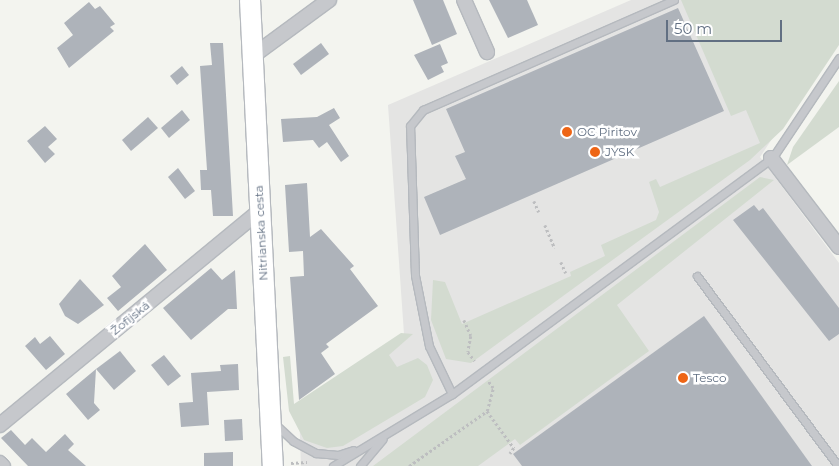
<!DOCTYPE html>
<html>
<head>
<meta charset="utf-8">
<style>
	body { margin:0 }
	#map { position:relative; width:839px; height:466px; overflow:hidden; background:#f3f4ef; font-family:Montserrat,sans-serif }
	div>[style] { position:absolute }
	.built>* { inset:0; background:#e4e4e3 }
	.green>* { inset:0; background:#d3dbd0 }
	.building>* { inset:0; background:#aeb3ba }
	.path>* { height:2.5px; margin-top:-1.25px; transform-origin:0; background:repeating-linear-gradient(90deg,#bdbec0 0 2.5px,transparent 0 5px) }
	.roads { filter:drop-shadow(1px 0 #b5b9be) drop-shadow(-1px 0 #b5b9be) drop-shadow(0 1px #b5b9be) drop-shadow(0 -1px #b5b9be) }
	.lane>* { height:7px; margin:-3.5px; padding:0 3.5px; transform-origin:3.5px; border-radius:3.5px; background:#c6c8cc }
	.street>* { height:14px; margin:-7px; padding:0 7px; transform-origin:7px; border-radius:7px; background:#c6c8cc }
	.secondary>* { height:20px; margin:-10px; padding:0 10px; transform-origin:10px; border-radius:10px; background:#fff }
	.dots>* { width:14px; height:14px; translate:-50% -50%; box-sizing:border-box; border:2px solid #fff; border-radius:50% }
	span { translate:-50% -50%; white-space:nowrap; text-align:center; line-height:1.15; -webkit-text-stroke:5px #fff; paint-order:stroke }
	.poi-label { font-size:12px; color:#616f82 }
	.left { translate:0 -50%; text-align:left }
	.street-label { font-size:12px; color:#616f82 }
	.scale { position:absolute; left:666px; top:20px; width:116px; height:22px; box-sizing:border-box; border:2px solid #616f82; border-top:0; padding-left:6px; font-size:15px; line-height:18px; white-space:nowrap; color:#616f82; -webkit-text-stroke:4px #fff; paint-order:stroke }
</style>
</head>
<body>
<div id="map">
	<div class="built">
		<i style="clip-path:polygon(631px 0,839px 0,839px 38px,760px 157px,839px 263px,839px 466px,301px 466px,299px 408px,404px 334px,388px 105px)"></i>
	</div>
	<div class="green">
		<i style="clip-path:polygon(681px 0,839px 0,839px 45px,783px 129px,750px 160px,471px 363px,446px 359px,431px 320px,433px 280px,445px 282px,462px 324px,571px 276px,570px 272px,605px 256px,601px 245px,656px 220px,659px 212px,649px 182px,656px 179px,660px 187px,760px 143px,746px 110px,731px 116px)"></i>
		<i style="clip-path:polygon(839px 81px,839px 127px,787px 165px,793px 147px)"></i>
		<i style="clip-path:polygon(760px 177px,774px 180px,617px 305px,649px 351px,520px 445px,515px 439px,478px 466px,373px 466px)"></i>
		<i style="clip-path:polygon(401px 333px,413px 334px,389px 355px,397px 367px,418px 358px,427px 365px,433px 380px,425px 397px,343px 446px,327px 448px,304px 440px,289px 411px,283px 357px,290px 356px,294px 404px)"></i>
	</div>
	<div class="building">
		<i style="clip-path:polygon(413px 0,443px 0,457px 34px,432px 45px)"></i>
		<i style="clip-path:polygon(489px 0,527px 0,538px 25px,508px 38px)"></i>
		<i style="clip-path:polygon(89px 2px,95px 9px,100px 6px,115px 24px,110px 27px,114px 31px,69px 68px,57px 48px,73px 35px,64px 23px)"></i>
		<i style="clip-path:polygon(678px 8px,724px 111px,440px 235px,424px 197px,466px 179px,455px 156px,465px 152px,446px 109px)"></i>
		<i style="clip-path:polygon(210px 43px,223px 43px,233px 216px,213px 216px,211px 190px,201px 190px,200px 170px,207px 170px,200px 66px,212px 65px)"></i>
		<i style="clip-path:polygon(321px 43px,329px 54px,301px 75px,293px 64px)"></i>
		<i style="clip-path:polygon(440px 44px,448px 63px,441px 66px,444px 72px,428px 80px,414px 55px)"></i>
		<i style="clip-path:polygon(182px 66px,189px 75px,177px 85px,170px 76px)"></i>
		<i style="clip-path:polygon(334px 108px,340px 118px,329px 125px,349px 156px,341px 162px,327px 142px,319px 148px,313px 140px,283px 142px,281px 119px,317px 117px)"></i>
		<i style="clip-path:polygon(182px 110px,190px 120px,169px 138px,161px 128px)"></i>
		<i style="clip-path:polygon(148px 117px,158px 128px,131px 151px,122px 140px)"></i>
		<i style="clip-path:polygon(45px 126px,57px 139px,48px 147px,55px 154px,45px 163px,27px 141px)"></i>
		<i style="clip-path:polygon(178px 168px,195px 191px,185px 199px,168px 177px)"></i>
		<i style="clip-path:polygon(307px 183px,310px 237px,321px 229px,354px 266px,350px 269px,378px 306px,326px 344px,329px 347px,321px 353px,335px 374px,299px 400px,290px 277px,304px 276px,303px 251px,289px 252px,285px 185px)"></i>
		<i style="clip-path:polygon(754px 205px,759px 211px,763px 208px,839px 308px,839px 334px,829px 341px,733px 220px)"></i>
		<i style="clip-path:polygon(145px 244px,167px 270px,118px 311px,107px 298px,121px 287px,112px 276px)"></i>
		<i style="clip-path:polygon(211px 268px,222px 280px,235px 270px,237px 309px,228px 309px,191px 340px,163px 308px)"></i>
		<i style="clip-path:polygon(80px 279px,104px 305px,78px 324px,65px 316px,59px 304px)"></i>
		<i style="clip-path:polygon(704px 316px,812px 466px,522px 466px,513px 454px)"></i>
		<i style="clip-path:polygon(50px 336px,65px 354px,46px 370px,25px 346px,35px 337px,40px 344px)"></i>
		<i style="clip-path:polygon(120px 351px,136px 371px,114px 390px,96px 369px)"></i>
		<i style="clip-path:polygon(164px 355px,181px 376px,168px 386px,151px 365px)"></i>
		<i style="clip-path:polygon(238px 364px,239px 390px,207px 392px,209px 425px,181px 427px,179px 403px,193px 402px,191px 373px,221px 371px,220px 365px)"></i>
		<i style="clip-path:polygon(96px 369px,94px 403px,100px 410px,88px 420px,66px 394px)"></i>
		<i style="clip-path:polygon(242px 419px,243px 440px,225px 441px,224px 420px)"></i>
		<i style="clip-path:polygon(11px 430px,25px 445px,32px 438px,46px 452px,65px 434px,74px 444px,68px 450px,86px 466px,28px 466px,1px 438px)"></i>
		<i style="clip-path:polygon(233px 452px,233px 466px,204px 466px,204px 453px)"></i>
	</div>
	<div class="path">
		<i style="left:534px;top:201px;width:12px;rotate:66deg"></i>
		<i style="left:545px;top:225px;width:25px;rotate:67deg"></i>
		<i style="left:561px;top:262px;width:12px;rotate:66deg"></i>
		<i style="left:464px;top:320px;width:17px;rotate:66deg"></i>
		<i style="left:471px;top:336px;width:16px;rotate:101deg"></i>
		<i style="left:468px;top:352px;width:11px;rotate:52deg"></i>
		<i style="left:487px;top:411px;width:24px;rotate:-75deg"></i>
		<i style="left:493px;top:388px;width:9px;rotate:-126deg"></i>
		<i style="left:291px;top:463px;width:16px;rotate:-4deg"></i>
		<i style="left:409px;top:466px;width:95px;rotate:-35.2deg"></i>
		<i style="left:487px;top:411px;width:46px;rotate:53.9deg"></i>
		<i style="left:514px;top:448px;width:7px;rotate:124deg"></i>
	</div>
	<div class="roads">
		<div class="lane">
			<i style="left:697px;top:276px;width:237px;rotate:53.4deg"></i>
			<i style="left:452px;top:394px;width:53px;rotate:-115.6deg"></i>
			<i style="left:429px;top:346px;width:72px;rotate:-101.2deg"></i>
			<i style="left:415px;top:275px;width:149px;rotate:-91.9deg"></i>
			<i style="left:410px;top:126px;width:21px;rotate:-51deg"></i>
			<i style="left:423px;top:110px;width:274px;rotate:-23.7deg"></i>
			<i style="left:275px;top:424px;width:25px;rotate:43deg"></i>
			<i style="left:293px;top:441px;width:26px;rotate:28deg"></i>
			<i style="left:316px;top:453px;width:22px;rotate:5deg"></i>
			<i style="left:338px;top:455px;width:16px;rotate:-18deg"></i>
			<i style="left:333px;top:466px;width:139px;rotate:-31.2deg"></i>
			<i style="left:452px;top:394px;width:399px;rotate:-36.4deg"></i>
			<i style="left:773px;top:157px;width:119px;rotate:-56.3deg"></i>
			<i style="left:360px;top:466px;width:35px;rotate:-50deg"></i>
		</div>
		<div class="street">
			<i style="left:464px;top:0;width:57px;rotate:66.1deg"></i>
			<i style="left:254px;top:55px;width:93px;rotate:-36.3deg"></i>
			<i style="left:771px;top:158px;width:112px;rotate:52.6deg"></i>
			<i style="left:0;top:425px;width:337px;rotate:-39.5deg"></i>
			<i style="left:0;top:463px;width:4px;rotate:45deg"></i>
		</div>
		<div class="secondary">
			<i style="left:250px;top:0;width:467px;rotate:87.2deg"></i>
		</div>
	</div>
	<div class="dots">
		<i style="left:567px;top:132px;background:#ee6515"></i>
		<i style="left:595px;top:152px;background:#ee6515"></i>
		<i style="left:683px;top:378px;background:#ee6515"></i>
	</div>
	<div class="poi-label">
		<span class="left" style="left:577px;top:132px">OC Piritov</span>
		<span class="left" style="left:605px;top:152px">JYSK</span>
		<span class="left" style="left:693px;top:378px">Tesco</span>
	</div>
	<div class="street-label">
		<span style="left:261px;top:233px;rotate:-93deg">Nitrianska cesta</span>
		<span style="left:130px;top:318px;rotate:-39deg">Žofijská</span>
	</div>
	<div class="scale">50 m</div>
</div>
</body>
</html>
